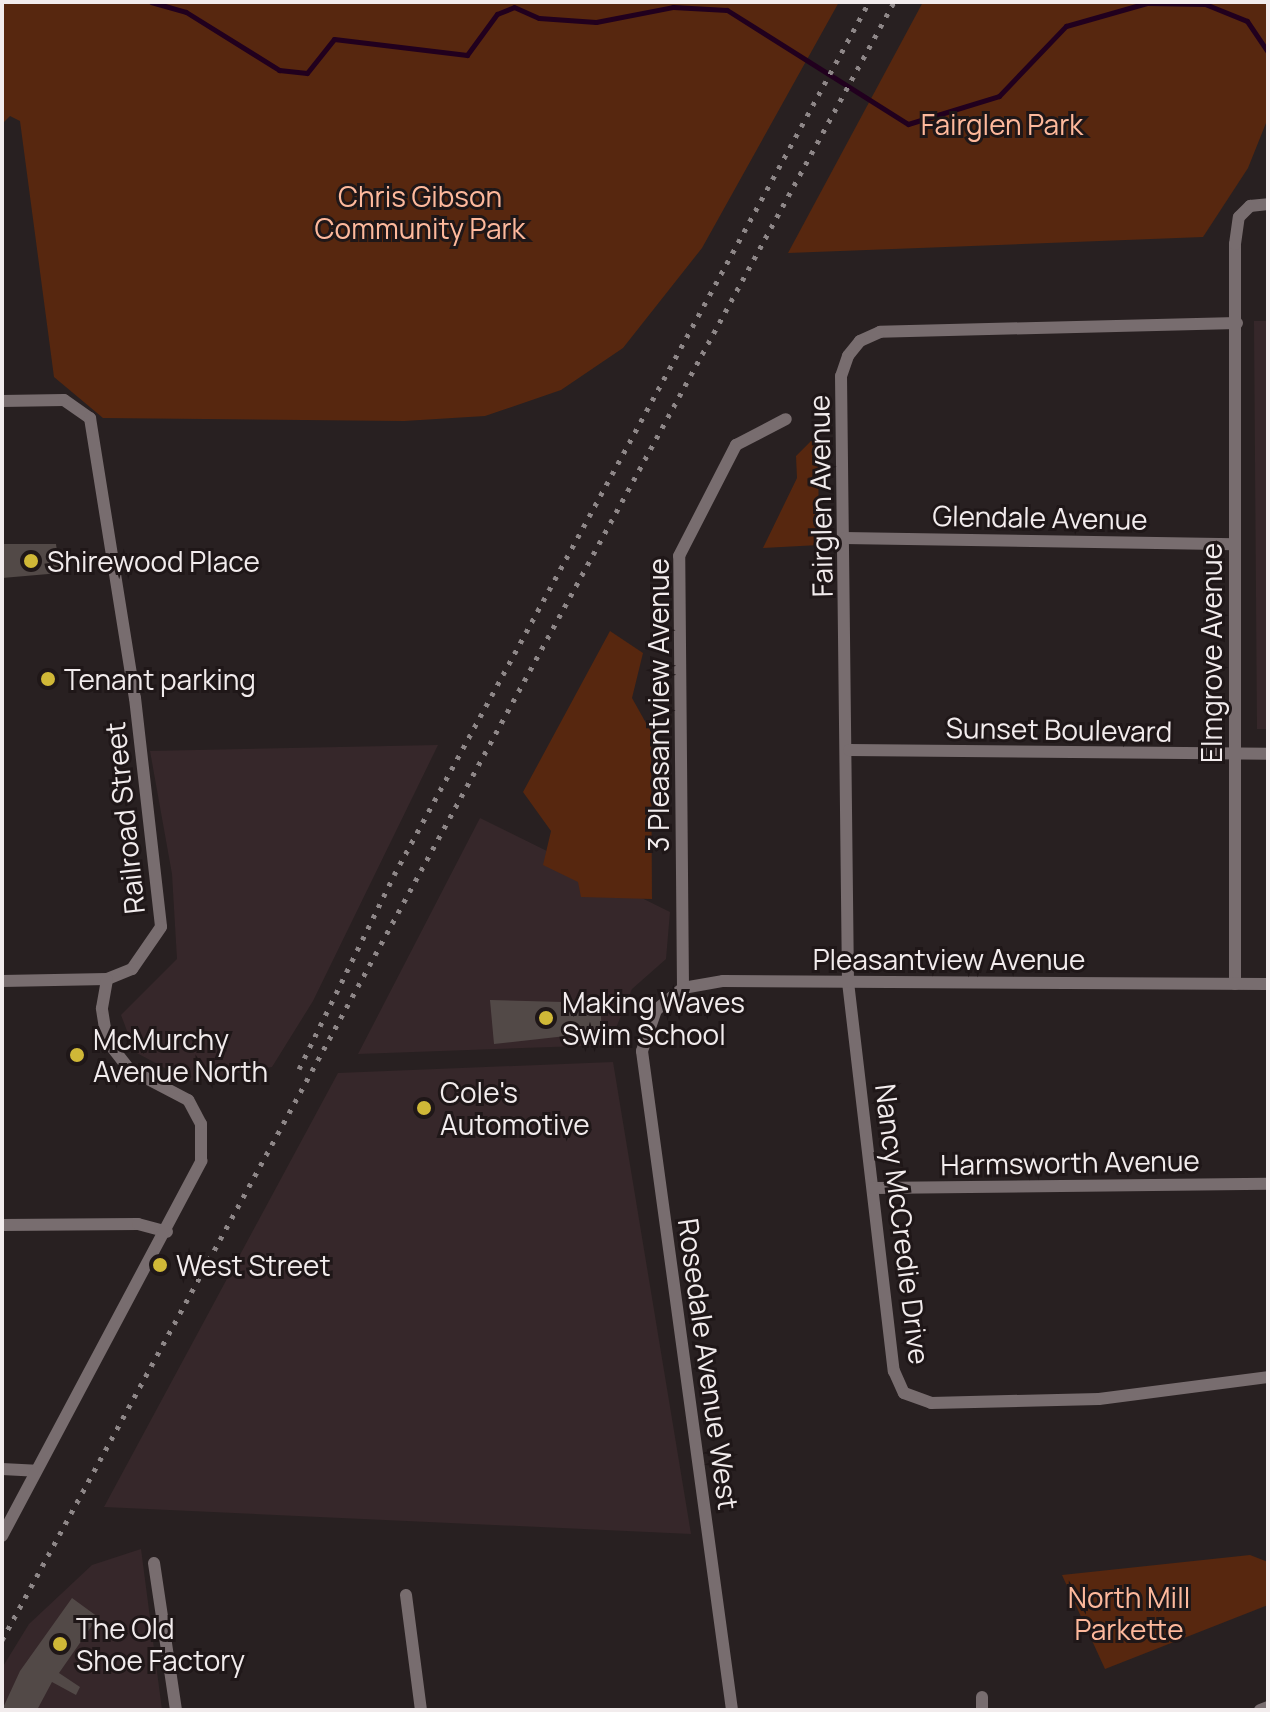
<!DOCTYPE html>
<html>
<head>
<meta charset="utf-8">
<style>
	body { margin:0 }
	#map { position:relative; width:1270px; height:1712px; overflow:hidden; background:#282021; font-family:Manrope,sans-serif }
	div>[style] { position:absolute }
	.built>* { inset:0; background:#36272a }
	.green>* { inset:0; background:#57270f }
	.stream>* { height:5px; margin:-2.5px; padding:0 2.5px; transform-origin:2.5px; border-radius:2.5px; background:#21001e }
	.building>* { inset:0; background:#524947 }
	.minor>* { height:12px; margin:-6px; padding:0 6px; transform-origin:6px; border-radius:6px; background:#786d6f }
	.rail>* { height:5px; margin-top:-2.5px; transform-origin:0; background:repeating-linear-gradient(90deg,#8e8788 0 4px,transparent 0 12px) }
	.dots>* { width:22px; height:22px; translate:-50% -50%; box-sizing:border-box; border:4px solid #1f1718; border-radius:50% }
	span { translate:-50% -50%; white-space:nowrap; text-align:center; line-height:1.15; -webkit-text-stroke:6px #1f1718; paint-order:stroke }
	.park-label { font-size:28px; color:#feb99c }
	.street-label { font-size:28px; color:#f2eced }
	.poi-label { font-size:28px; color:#f2eced }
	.left { translate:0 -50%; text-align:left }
	.frame { position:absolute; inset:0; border:4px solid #f2eced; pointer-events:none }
</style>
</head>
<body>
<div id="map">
	<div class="built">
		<i style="clip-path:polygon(1254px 321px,1268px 321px,1268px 729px,1257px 729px)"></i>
		<i style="clip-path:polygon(438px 745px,313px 1001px,272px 1067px,189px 1081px,135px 1052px,121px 1015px,177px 959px,172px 874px,150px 751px)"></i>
		<i style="clip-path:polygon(480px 818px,670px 912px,666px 959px,632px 989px,609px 1045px,358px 1054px)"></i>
		<i style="clip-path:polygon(613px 1062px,691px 1534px,104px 1507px,338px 1073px)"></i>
		<i style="clip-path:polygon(141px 1549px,162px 1710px,2px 1710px,2px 1668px,29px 1624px,92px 1565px)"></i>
	</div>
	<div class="green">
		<i style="clip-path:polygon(2px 2px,839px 2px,702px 248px,623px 348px,561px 390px,485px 416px,404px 421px,103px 418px,54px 377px,20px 121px,10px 116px,2px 124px)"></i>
		<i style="clip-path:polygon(923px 2px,1268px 2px,1268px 118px,1248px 168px,1203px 237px,788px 253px)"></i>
		<i style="clip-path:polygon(811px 441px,818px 443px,819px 545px,763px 548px,797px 478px,796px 456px)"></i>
		<i style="clip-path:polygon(610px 631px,643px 653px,632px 698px,651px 732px,652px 899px,581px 897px,578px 882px,543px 865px,551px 831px,523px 792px)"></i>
		<i style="clip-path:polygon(1250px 1555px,1268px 1562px,1268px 1605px,1105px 1669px,1062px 1575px)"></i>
	</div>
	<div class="stream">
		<i style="left:151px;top:2px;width:36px;rotate:16deg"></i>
		<i style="left:186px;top:12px;width:110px;rotate:31.9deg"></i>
		<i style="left:279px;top:70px;width:28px;rotate:6deg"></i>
		<i style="left:307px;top:73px;width:43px;rotate:-51.5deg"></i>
		<i style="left:334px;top:39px;width:134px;rotate:6.9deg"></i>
		<i style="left:467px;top:55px;width:51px;rotate:-53.8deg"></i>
		<i style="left:497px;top:14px;width:18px;rotate:-22deg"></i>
		<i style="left:514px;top:7px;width:27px;rotate:24deg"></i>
		<i style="left:539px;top:18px;width:57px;rotate:4deg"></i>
		<i style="left:596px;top:22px;width:78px;rotate:-11deg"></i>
		<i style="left:673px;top:7px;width:54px;rotate:3.2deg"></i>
		<i style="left:727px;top:10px;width:214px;rotate:32.2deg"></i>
		<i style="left:908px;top:124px;width:95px;rotate:-17.1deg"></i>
		<i style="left:999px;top:96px;width:97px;rotate:-46.3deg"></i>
		<i style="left:1066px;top:26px;width:84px;rotate:-15.9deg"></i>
		<i style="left:1147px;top:3px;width:58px;rotate:1deg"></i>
		<i style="left:1205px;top:4px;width:45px;rotate:22deg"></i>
		<i style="left:1247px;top:21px;width:37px;rotate:56deg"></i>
	</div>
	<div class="building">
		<i style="clip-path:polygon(2px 544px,56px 544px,60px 573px,2px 578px)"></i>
		<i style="clip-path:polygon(490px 1000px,600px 1003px,602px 1032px,494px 1044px)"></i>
		<i style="clip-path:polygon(72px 1598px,98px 1617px,59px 1673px,80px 1687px,76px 1695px,52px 1682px,37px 1710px,2px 1710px,20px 1671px)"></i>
	</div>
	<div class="minor">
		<i style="left:1237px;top:323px;width:357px;rotate:178.6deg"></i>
		<i style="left:880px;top:332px;width:22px;rotate:156deg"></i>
		<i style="left:860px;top:341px;width:19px;rotate:129deg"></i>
		<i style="left:848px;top:356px;width:21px;rotate:109deg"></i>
		<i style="left:841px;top:376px;width:606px;rotate:89.34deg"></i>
		<i style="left:848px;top:982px;width:392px;rotate:83.3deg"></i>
		<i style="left:894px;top:1371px;width:24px;rotate:66deg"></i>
		<i style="left:904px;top:1393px;width:29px;rotate:20deg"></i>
		<i style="left:931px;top:1403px;width:168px;rotate:-1.4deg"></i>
		<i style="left:1099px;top:1399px;width:170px;rotate:-7.4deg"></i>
		<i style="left:2px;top:401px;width:62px;rotate:-0.9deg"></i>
		<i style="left:64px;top:400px;width:32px;rotate:35deg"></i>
		<i style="left:90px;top:418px;width:284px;rotate:80.9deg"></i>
		<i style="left:135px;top:698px;width:230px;rotate:83.5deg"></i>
		<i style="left:161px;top:927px;width:51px;rotate:124.6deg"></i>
		<i style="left:132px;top:969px;width:27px;rotate:158deg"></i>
		<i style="left:107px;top:979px;width:105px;rotate:178.9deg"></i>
		<i style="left:844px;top:538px;width:391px;rotate:0.9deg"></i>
		<i style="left:849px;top:750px;width:419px;rotate:0.5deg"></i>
		<i style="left:1235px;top:984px;width:740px;rotate:-90deg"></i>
		<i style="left:1235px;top:244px;width:27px;rotate:-82deg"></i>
		<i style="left:1239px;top:217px;width:16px;rotate:-45deg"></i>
		<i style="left:1250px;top:206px;width:18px;rotate:-6deg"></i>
		<i style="left:683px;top:988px;width:432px;rotate:-90.5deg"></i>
		<i style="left:679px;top:556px;width:125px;rotate:-62.8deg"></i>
		<i style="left:736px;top:445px;width:56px;rotate:-27.5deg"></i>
		<i style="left:873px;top:1188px;width:395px;rotate:-0.6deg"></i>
		<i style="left:2px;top:1225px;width:136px;rotate:-0.4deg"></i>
		<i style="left:138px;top:1224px;width:30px;rotate:15deg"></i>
		<i style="left:2px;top:1469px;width:34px;rotate:3deg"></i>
		<i style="left:2px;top:1536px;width:425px;rotate:-62deg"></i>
		<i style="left:201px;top:1161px;width:37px;rotate:-90deg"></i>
		<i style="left:201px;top:1124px;width:27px;rotate:-118deg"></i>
		<i style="left:188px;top:1100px;width:67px;rotate:-152.3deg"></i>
		<i style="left:129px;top:1069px;width:36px;rotate:-128deg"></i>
		<i style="left:107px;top:1041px;width:33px;rotate:-99deg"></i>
		<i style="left:102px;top:1008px;width:29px;rotate:-80deg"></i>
		<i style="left:154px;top:1563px;width:149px;rotate:81.5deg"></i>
		<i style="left:406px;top:1595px;width:116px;rotate:82.6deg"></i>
		<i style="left:982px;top:1697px;width:13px;rotate:90deg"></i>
		<i style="left:732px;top:1710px;width:665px;rotate:-97.78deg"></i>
		<i style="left:642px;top:1051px;width:43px;rotate:-71.1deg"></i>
		<i style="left:656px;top:1010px;width:35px;rotate:-39deg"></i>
		<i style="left:683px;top:988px;width:41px;rotate:-9.9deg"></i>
		<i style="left:723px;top:981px;width:545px;rotate:0.32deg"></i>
		<i style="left:1260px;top:1710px;width:9px;rotate:-21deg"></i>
	</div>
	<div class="rail">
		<i style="left:299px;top:1069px;width:216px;rotate:-63.9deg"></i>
		<i style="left:394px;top:875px;width:994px;rotate:-61.45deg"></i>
		<i style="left:2px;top:1640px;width:1865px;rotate:-61.43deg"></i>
	</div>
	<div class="dots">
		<i style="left:31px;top:561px;background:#d0b837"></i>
		<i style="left:48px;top:679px;background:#d0b837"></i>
		<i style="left:546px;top:1018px;background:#d0b837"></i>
		<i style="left:77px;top:1055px;background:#d0b837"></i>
		<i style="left:424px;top:1108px;background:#d0b837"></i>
		<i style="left:160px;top:1265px;background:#d0b837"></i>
		<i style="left:60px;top:1644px;background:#d0b837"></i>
	</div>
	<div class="park-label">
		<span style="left:1002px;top:124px">Fairglen Park</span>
		<span style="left:420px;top:212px">Chris Gibson<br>Community Park</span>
		<span style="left:1129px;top:1613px">North Mill<br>Parkette</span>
	</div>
	<div class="street-label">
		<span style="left:820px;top:496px;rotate:-91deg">Fairglen Avenue</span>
		<span style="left:1040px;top:517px;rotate:1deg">Glendale Avenue</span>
		<span style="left:1211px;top:653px;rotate:-90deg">Elmgrove Avenue</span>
		<span style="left:658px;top:705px;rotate:-90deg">3 Pleasantview Avenue</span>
		<span style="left:1059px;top:729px;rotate:1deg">Sunset Boulevard</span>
		<span style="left:124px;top:818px;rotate:-96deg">Railroad Street</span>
		<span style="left:949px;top:959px">Pleasantview Avenue</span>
		<span style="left:1070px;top:1162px;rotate:-1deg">Harmsworth Avenue</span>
		<span style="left:903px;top:1224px;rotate:83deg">Nancy McCredie Drive</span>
		<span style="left:709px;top:1364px;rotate:82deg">Rosedale Avenue West</span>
	</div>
	<div class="poi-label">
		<span class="left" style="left:47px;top:561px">Shirewood Place</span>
		<span class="left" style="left:64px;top:679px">Tenant parking</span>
		<span class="left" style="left:562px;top:1018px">Making Waves<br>Swim School</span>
		<span class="left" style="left:93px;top:1055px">McMurchy<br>Avenue North</span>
		<span class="left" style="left:440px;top:1108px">Cole's<br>Automotive</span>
		<span class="left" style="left:176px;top:1265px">West Street</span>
		<span class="left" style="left:76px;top:1644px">The Old<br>Shoe Factory</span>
	</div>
	<div class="frame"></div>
</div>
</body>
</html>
